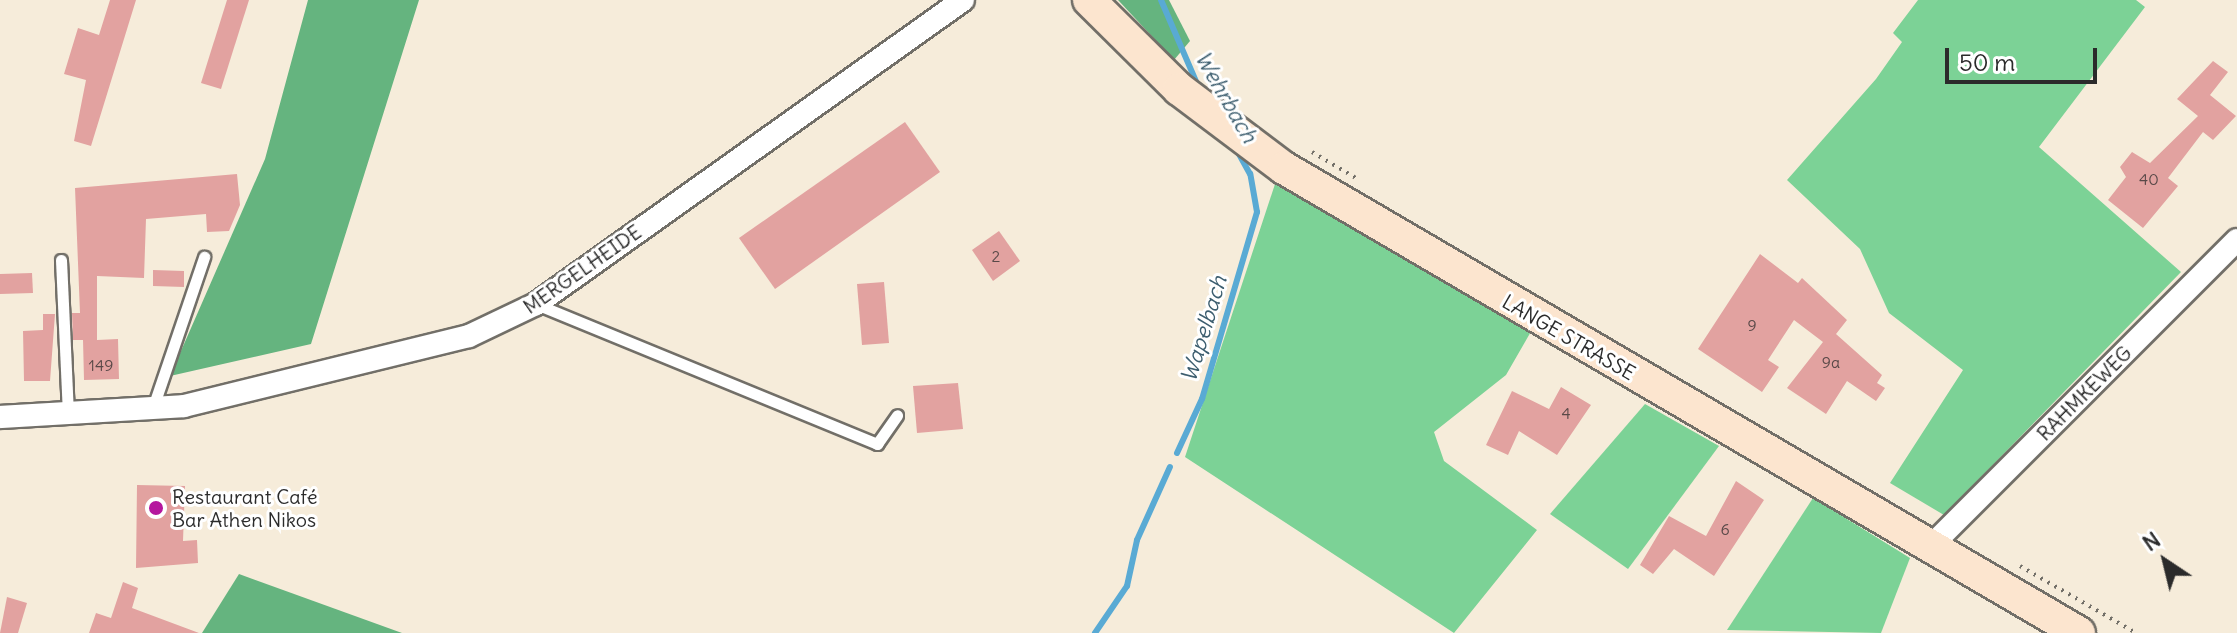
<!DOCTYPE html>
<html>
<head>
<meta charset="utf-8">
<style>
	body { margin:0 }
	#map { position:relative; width:2237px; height:633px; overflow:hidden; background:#f6ecda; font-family:Delius,sans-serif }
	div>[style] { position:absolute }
	.green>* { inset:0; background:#7cd296 }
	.forest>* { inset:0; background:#65b47f }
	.stream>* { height:6px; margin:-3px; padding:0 3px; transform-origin:3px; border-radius:3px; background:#59aad4 }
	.building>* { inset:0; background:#e2a2a0 }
	.path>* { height:4px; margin-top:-2px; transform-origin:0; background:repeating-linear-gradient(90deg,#726f68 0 2px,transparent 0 8px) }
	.roads { filter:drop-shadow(2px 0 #726f68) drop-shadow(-2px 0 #726f68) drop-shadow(0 2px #726f68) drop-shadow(0 -2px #726f68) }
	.lane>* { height:11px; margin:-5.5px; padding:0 5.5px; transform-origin:5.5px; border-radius:5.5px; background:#fff }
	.street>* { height:22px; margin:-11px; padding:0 11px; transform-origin:11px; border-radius:11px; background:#fff }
	.secondary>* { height:32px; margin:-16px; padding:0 16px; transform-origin:16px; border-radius:16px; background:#fce5cf }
	.dots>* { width:22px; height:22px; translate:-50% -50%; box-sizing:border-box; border:4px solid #fff; border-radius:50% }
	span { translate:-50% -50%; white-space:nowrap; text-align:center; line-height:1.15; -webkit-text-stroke:6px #fff; paint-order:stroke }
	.number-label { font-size:16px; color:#594948 }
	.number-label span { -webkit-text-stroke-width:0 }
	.street-label { font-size:20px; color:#2b2b2b }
	.poi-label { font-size:20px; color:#2b2b2b }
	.left { translate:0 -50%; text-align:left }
	.water-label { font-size:22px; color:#3d5e6f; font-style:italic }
	.north { position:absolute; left:2125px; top:521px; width:80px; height:80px; -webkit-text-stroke:6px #fff; paint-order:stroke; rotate:325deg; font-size:22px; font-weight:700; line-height:32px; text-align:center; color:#2b2b2b }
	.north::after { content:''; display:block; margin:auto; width:28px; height:36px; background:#2b2b2b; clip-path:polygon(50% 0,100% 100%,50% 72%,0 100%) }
	.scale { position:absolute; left:1945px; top:48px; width:152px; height:36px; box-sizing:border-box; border:4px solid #2b2b2b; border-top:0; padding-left:10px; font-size:24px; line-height:28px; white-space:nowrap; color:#2b2b2b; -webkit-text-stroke:6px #fff; paint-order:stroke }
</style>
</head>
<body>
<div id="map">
	<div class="green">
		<i style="clip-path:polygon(1918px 0,2136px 0,2145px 7px,2039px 147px,2181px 272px,1944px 515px,1890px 483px,1963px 370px,1889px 313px,1860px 249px,1787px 180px,1876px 79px,1902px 42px,1893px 33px)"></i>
		<i style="clip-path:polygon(1275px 184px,1533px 328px,1506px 375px,1434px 432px,1444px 461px,1537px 530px,1454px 633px,1185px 457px)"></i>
		<i style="clip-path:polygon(1645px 404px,1719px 446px,1628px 569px,1550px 514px)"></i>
		<i style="clip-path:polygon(1813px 498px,1910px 558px,1881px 633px,1727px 630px)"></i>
	</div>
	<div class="forest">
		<i style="clip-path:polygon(308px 0,419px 0,311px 344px,170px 376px,265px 159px)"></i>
		<i style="clip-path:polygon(1118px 0,1169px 0,1190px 41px,1174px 60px)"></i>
		<i style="clip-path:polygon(239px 574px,402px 633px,202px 633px)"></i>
	</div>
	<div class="stream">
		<i style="left:1161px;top:0;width:94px;rotate:66.7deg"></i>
		<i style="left:1177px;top:453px;width:60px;rotate:-65.2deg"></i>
		<i style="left:1202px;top:399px;width:195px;rotate:-73.6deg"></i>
		<i style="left:1257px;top:212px;width:39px;rotate:-100deg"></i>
		<i style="left:1250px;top:174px;width:31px;rotate:-119deg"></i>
		<i style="left:1095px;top:633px;width:57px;rotate:-55.8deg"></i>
		<i style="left:1127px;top:586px;width:47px;rotate:-77.7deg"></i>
		<i style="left:1137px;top:540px;width:80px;rotate:-65.7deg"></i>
	</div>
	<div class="building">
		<i style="clip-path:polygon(110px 0,136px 0,91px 146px,74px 141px,86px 80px,64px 74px,78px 28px,99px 35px)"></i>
		<i style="clip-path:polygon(227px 0,249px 0,221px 89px,201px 83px)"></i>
		<i style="clip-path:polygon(2213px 61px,2228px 72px,2210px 95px,2236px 116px,2213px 140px,2203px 132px,2168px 178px,2178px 186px,2143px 228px,2108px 200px,2126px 177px,2120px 167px,2132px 152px,2150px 163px,2198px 116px,2177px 99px)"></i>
		<i style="clip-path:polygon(905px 122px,940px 172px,775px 289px,739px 238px)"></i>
		<i style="clip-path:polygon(237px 174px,240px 205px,229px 231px,207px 232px,206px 214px,146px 219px,144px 278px,97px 276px,97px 340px,118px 339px,119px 379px,84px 380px,83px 340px,89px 340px,73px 340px,72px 313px,80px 313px,75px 188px)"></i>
		<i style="clip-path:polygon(999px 231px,1020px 261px,993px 281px,972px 250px)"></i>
		<i style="clip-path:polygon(1760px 254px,1798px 283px,1802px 278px,1847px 320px,1836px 334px,1882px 375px,1877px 383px,1885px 388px,1876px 401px,1847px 381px,1826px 414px,1787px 388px,1823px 342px,1794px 320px,1768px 360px,1779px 367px,1762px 392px,1698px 349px)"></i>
		<i style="clip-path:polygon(153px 270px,184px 271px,184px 287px,153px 286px)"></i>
		<i style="clip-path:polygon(32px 273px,33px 293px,0 294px,0 274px)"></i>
		<i style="clip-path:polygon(884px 282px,889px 343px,862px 345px,857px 284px)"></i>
		<i style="clip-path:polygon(43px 314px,55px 314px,50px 381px,24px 381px,23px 331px,43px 330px)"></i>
		<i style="clip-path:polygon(958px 383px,963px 429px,917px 433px,913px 386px)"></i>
		<i style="clip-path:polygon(1561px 387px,1591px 405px,1557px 455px,1519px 431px,1508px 455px,1486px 445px,1512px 391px,1549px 409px)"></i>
		<i style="clip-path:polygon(1736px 481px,1764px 500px,1714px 576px,1674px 549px,1653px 574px,1640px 565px,1669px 516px,1706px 536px)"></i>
		<i style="clip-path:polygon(137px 485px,185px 486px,183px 541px,197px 540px,198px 563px,136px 568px)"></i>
		<i style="clip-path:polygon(123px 582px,138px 588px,132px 608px,199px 633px,89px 633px,96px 613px,111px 618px)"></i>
		<i style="clip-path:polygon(7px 597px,27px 603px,18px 633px,0 633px)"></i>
	</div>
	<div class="path">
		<i style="left:1312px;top:152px;width:51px;rotate:30.6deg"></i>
		<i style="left:2020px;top:566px;width:134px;rotate:30deg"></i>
	</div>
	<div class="roads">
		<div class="lane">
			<i style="left:61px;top:260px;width:157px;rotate:87.4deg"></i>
			<i style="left:536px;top:304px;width:369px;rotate:22.3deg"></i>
			<i style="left:877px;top:444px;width:35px;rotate:-55deg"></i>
			<i style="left:152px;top:410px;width:162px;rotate:-71.2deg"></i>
		</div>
		<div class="street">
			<i style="left:0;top:417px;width:184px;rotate:-3.4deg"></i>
			<i style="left:184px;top:406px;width:293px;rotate:-13.8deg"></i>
			<i style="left:469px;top:336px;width:74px;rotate:-25.5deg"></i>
			<i style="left:536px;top:304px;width:524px;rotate:-35.45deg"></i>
			<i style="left:1930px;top:547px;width:434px;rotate:-45deg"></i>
		</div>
		<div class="secondary">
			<i style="left:1089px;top:0;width:127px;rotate:44.7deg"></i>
			<i style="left:1179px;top:89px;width:131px;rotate:37deg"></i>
			<i style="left:1284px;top:168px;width:921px;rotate:30.32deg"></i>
		</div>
	</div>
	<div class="dots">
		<i style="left:156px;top:508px;background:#b5179e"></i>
	</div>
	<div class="number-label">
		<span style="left:2149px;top:179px">40</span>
		<span style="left:996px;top:256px">2</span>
		<span style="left:1752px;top:325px">9</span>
		<span style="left:1831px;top:362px">9a</span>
		<span style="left:101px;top:365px">149</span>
		<span style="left:1566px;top:413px">4</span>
		<span style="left:1725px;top:529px">6</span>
	</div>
	<div class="street-label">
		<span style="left:582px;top:269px;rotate:-35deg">MERGELHEIDE</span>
		<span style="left:1569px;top:337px;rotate:30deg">LANGE STRASSE</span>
		<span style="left:2084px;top:393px;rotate:-45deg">RAHMKEWEG</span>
	</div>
	<div class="poi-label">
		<span class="left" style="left:172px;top:508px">Restaurant Café<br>Bar Athen Nikos</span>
	</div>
	<div class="water-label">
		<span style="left:1226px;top:97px;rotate:60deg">Wehrbach</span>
		<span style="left:1204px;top:329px;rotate:-73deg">Wapelbach</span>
	</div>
	<div class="north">N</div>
	<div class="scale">50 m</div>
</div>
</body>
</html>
